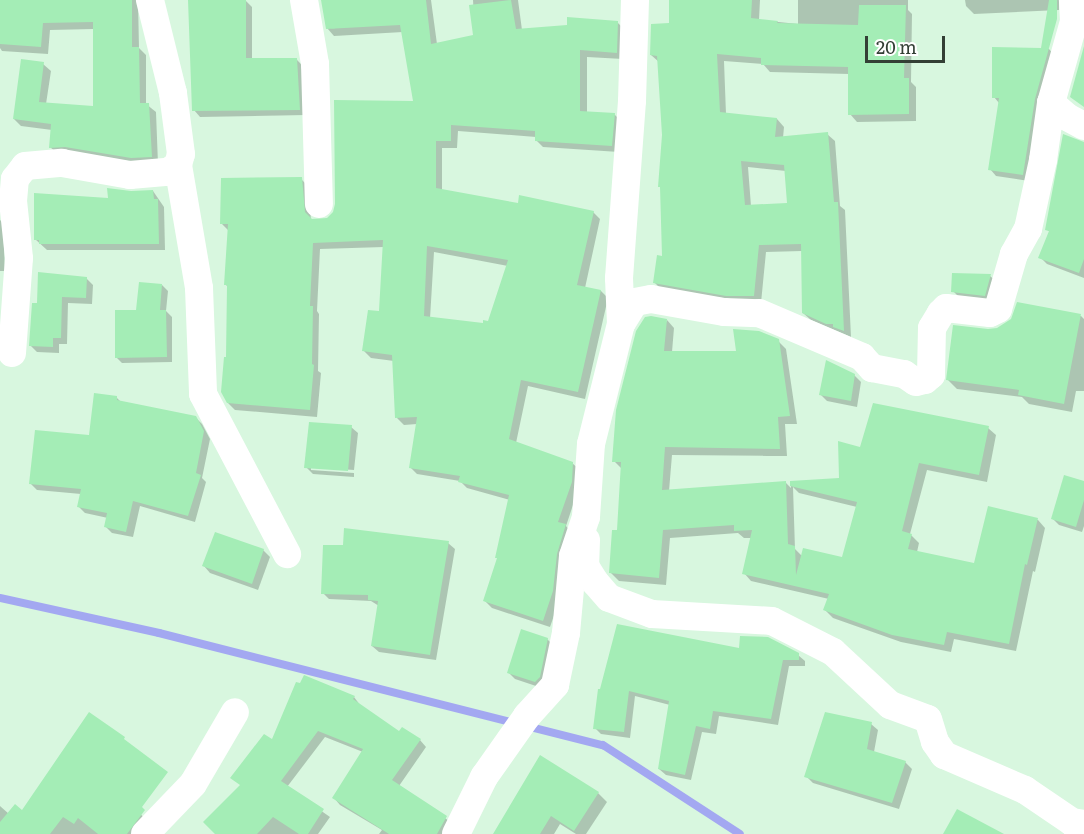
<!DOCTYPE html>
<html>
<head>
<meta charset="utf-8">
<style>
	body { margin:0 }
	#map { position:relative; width:1084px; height:834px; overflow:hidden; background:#d8f7df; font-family:Literata,serif }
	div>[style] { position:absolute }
	.shadow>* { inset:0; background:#0003 }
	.stream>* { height:8px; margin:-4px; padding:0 4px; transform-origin:4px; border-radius:4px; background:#a3a8f1 }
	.building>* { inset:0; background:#a4edb6 }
	.street>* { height:28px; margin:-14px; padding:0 14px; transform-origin:14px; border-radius:14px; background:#fff }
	span { translate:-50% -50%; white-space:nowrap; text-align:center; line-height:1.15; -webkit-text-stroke:5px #fff; paint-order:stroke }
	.scale { position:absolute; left:865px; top:36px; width:80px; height:27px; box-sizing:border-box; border:3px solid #333f35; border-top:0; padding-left:8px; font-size:18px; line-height:21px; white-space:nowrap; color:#333f35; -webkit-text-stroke:4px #fff; paint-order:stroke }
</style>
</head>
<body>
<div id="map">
	<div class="shadow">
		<i style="clip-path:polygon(0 0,138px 0,139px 48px,146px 55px,146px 104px,156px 112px,158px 164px,58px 154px,50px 147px,52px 130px,21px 126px,14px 119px,43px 64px,51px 71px,46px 104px,94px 108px,94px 29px,50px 30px,48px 54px,2px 51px,0 48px)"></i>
		<i style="clip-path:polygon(245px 0,252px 7px,252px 60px,297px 60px,303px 66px,306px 115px,200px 117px,194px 110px)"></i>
		<i style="clip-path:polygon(evenodd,323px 0,431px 0,437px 44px,475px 36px,473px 0,518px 0,522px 30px,617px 22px,624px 29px,623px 59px,587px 57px,587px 112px,614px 114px,621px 121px,619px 152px,543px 147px,536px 140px,536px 137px,458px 131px,457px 148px,442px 148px,442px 191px,519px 205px,593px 212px,600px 219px,585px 288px,601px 291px,608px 298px,585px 399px,528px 386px,516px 443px,572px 463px,580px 470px,578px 490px,566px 526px,572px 533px,560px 598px,550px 627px,492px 608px,485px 601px,498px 559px,496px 557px,510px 500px,467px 488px,460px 481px,417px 474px,410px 467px,417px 424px,404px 425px,397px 418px,394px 361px,371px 358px,364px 351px,381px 313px,384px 247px,320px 249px,317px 311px,319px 314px,318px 371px,321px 373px,317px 417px,235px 410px,228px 403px,229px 288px,226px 285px,229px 231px,222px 224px,301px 179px,308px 186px,311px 220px,328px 220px,415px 103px,403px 32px,334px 36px,327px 28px,323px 0,434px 252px,508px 266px,489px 323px,484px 325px,430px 319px,434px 252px)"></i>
		<i style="clip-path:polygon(evenodd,671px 0,760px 0,759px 20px,798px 24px,798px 0,908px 0,908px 10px,912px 14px,911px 82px,916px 87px,916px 121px,857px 122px,850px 114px,849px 74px,770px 72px,763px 64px,724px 61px,726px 114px,777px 119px,784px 127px,783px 138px,827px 134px,835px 141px,840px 206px,845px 210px,851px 337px,811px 320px,803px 313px,802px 251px,766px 252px,761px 303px,662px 290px,654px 282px,664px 258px,664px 135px,659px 62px,651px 55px,671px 25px,671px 0,748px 167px,786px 171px,789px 205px,751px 206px,748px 167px)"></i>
		<i style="clip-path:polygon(965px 0,1059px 0,1059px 10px,974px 14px,966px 6px)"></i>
		<i style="clip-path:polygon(994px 49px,1049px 49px,1055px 56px,1029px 181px,996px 176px,990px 169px,999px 103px,994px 97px)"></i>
		<i style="clip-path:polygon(1084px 144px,1084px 278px,1047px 264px,1040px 257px,1050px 232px,1046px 229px)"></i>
		<i style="clip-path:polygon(153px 191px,164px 207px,165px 250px,47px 250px,35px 239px,131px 193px)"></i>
		<i style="clip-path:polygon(0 220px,3px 223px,5px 271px,0 271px)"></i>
		<i style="clip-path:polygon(990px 276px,997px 282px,991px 302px,960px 298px,953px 291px)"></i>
		<i style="clip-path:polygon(86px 278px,93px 285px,92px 304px,68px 303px,67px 344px,59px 344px,59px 353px,37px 352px,31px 346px,38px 304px)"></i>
		<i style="clip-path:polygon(162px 285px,168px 291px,166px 311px,172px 317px,172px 362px,122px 363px,116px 357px,138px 312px)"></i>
		<i style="clip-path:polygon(1081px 316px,1084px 319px,1084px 391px,1076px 391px,1072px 412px,1029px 404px,1022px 397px,957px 389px,948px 380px,988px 331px)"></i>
		<i style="clip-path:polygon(evenodd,667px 320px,674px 328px,672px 352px,737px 352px,778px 341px,786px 349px,797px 424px,785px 424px,787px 456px,672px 455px,669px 491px,786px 483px,791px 488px,791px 483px,840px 479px,861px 448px,988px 428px,996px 435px,987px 482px,927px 470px,910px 534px,919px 543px,917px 552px,975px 565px,989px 508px,1038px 520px,1045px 528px,1035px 572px,1033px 571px,1016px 651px,954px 639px,951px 652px,901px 642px,833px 618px,825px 610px,829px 599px,751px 581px,744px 573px,752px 538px,744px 538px,738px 533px,670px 538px,666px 585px,619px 581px,611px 573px,618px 532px,622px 469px,614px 461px,667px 320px,793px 487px,799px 493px,857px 507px,843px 558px,802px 556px,795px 549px,793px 487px)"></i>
		<i style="clip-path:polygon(854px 375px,861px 382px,857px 407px,827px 401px,820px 394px)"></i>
		<i style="clip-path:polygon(116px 397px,121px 402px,195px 417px,202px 424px,210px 439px,202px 478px,206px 482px,195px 522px,140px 506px,133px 537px,112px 533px,106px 527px,108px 518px,85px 513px,78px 506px,81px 494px,37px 490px,31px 484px,90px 437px)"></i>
		<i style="clip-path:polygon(351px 427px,358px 433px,354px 470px,311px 467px,311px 470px,354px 473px,354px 477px,313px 474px,306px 467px)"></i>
		<i style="clip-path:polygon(1084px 483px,1084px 526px,1082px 532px,1059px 525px,1053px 519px)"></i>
		<i style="clip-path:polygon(448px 543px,455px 549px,436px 660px,379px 652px,372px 646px,379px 606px,371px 601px,329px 599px,323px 593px)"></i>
		<i style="clip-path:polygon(263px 550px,270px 557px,258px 590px,210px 573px,204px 566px)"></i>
		<i style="clip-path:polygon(547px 639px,554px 646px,542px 688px,515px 679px,508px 672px)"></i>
		<i style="clip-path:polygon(741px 649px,798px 655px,805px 661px,805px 666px,789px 666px,778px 725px,719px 716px,716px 734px,702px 732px,691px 780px,666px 775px,659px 769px,670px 705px,635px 696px,630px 738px,601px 734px,595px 728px,599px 691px)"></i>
		<i style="clip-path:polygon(354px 697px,360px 705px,400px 733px,420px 740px,426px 747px,399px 786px,452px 823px,446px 834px,379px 834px,382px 830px,340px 805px,334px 798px,363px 752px,325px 737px,287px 787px,330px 817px,318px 834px,217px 834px,241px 786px,272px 742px)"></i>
		<i style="clip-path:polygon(871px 724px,878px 730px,874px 752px,905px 762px,912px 769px,899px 809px,813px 783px,806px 776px)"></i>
		<i style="clip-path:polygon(78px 747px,147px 821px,138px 834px,0 834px,0 806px,9px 814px,22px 812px)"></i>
		<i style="clip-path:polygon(598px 793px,607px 802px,586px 834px,576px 834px,560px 824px,554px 834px,494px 834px)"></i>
	</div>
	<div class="stream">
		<i style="left:0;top:598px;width:163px;rotate:12.4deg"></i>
		<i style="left:159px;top:633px;width:458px;rotate:14.2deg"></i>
		<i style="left:603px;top:745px;width:163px;rotate:33deg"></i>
	</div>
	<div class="building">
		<i style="clip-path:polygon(0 0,132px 0,132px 47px,139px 47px,140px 103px,149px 103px,152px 157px,131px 158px,65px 147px,49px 148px,51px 124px,13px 119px,21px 59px,44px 62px,39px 102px,93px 106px,93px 22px,43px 23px,41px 47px,0 44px)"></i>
		<i style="clip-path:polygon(188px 0,246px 0,246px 58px,297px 58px,300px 110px,192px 111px)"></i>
		<i style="clip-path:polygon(evenodd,321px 0,426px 0,431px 44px,473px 35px,469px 5px,511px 0,516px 29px,567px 25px,567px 17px,618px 21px,617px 53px,580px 50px,580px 111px,615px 113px,612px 146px,535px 141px,535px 131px,451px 125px,451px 141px,436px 141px,436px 188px,518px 203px,519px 195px,594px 211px,577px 285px,601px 290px,578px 392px,521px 380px,509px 439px,573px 462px,572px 482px,558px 522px,566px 524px,557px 554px,553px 591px,543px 621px,483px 601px,497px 558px,495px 558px,509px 495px,458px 482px,460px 476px,409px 468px,417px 417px,395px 418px,392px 355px,362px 351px,368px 310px,379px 311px,383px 240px,313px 243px,310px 306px,313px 306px,312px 364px,314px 365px,310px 410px,227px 403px,221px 392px,224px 357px,226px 357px,227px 285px,224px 285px,228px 224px,220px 224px,221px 178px,302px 177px,305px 212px,312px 219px,327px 218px,333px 212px,335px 204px,334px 100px,413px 101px,400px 25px,326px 29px,321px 0,427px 246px,508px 260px,488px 321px,483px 320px,483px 323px,424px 316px,427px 246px)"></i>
		<i style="clip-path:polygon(evenodd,669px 0,752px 0,751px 18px,778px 21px,777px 23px,858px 25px,859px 5px,906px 5px,904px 78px,909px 78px,909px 114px,848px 115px,848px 67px,761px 65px,761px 58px,717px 54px,720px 112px,777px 118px,775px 137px,828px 132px,834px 202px,838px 202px,844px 331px,833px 327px,833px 324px,826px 324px,802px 313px,801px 244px,759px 245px,754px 296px,726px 296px,653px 283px,657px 255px,662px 256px,660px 187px,658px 187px,662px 135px,657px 56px,650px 55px,651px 24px,669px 23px,669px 0,741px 161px,784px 165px,787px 203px,745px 205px,741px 161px)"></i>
		<i style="clip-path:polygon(1049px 0,1057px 0,1057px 19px,1035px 99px,1023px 175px,988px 170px,999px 98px,992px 98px,992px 47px,1041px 48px)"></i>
		<i style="clip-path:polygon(1084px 46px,1084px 107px,1070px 97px)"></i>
		<i style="clip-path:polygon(1063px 134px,1084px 142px,1084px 259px,1079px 273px,1038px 258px,1049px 231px,1045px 230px)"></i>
		<i style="clip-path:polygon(107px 188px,131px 191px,153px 190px,154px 199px,158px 199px,159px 244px,39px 244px,39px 240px,34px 240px,34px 193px,108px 198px)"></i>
		<i style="clip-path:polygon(38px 272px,87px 277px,86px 298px,62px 297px,61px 338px,53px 338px,53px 347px,29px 346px,32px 303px,37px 303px)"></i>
		<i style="clip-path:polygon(952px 273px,991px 274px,985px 296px,951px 292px)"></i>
		<i style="clip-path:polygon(139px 282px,162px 284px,160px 310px,166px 310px,167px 357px,115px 358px,115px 310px,136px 310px)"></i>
		<i style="clip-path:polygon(1017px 302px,1081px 314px,1064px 404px,1018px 395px,1019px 390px,946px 380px,953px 325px,988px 329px,997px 328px,1011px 319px)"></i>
		<i style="clip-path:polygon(651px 316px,667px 319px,664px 351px,736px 351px,733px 329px,759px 331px,779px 339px,790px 416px,778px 417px,780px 449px,665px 447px,662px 490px,786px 481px,788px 544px,795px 546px,796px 575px,803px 548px,842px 557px,857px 502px,790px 486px,790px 481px,839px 478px,838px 441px,860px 447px,873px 403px,989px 426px,979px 475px,919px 463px,902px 531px,912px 534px,908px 549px,974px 563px,988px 506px,1038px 518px,1027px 565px,1025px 564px,1009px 644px,947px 632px,944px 645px,892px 635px,823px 610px,829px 594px,742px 574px,752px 530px,734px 531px,734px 525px,663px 530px,659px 578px,609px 573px,612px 530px,617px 530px,621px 462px,612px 462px,616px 410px,636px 331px,645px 317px)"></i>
		<i style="clip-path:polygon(826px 360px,855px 374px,851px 401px,819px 395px)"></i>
		<i style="clip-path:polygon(94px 393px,117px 396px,117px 400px,196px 416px,204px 431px,196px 473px,201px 475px,188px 516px,133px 501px,126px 532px,104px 527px,107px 513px,77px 507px,81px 489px,29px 484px,35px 430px,89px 435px)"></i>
		<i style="clip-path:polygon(309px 422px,352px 425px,348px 471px,304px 468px)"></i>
		<i style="clip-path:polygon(1064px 475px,1084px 481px,1084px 500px,1076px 527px,1051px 519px)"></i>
		<i style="clip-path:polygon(344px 528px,449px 541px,430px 655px,371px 646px,378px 601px,368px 600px,368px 595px,321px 594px,323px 545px,343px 545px)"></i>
		<i style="clip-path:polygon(215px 532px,264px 549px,252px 584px,202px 566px)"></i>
		<i style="clip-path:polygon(617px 624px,739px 648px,740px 636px,768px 637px,799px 653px,799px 660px,783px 660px,771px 719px,713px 711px,710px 729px,696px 726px,685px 775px,658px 769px,669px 701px,629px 691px,624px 732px,593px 729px,598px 689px,600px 689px)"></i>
		<i style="clip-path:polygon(521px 629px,548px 638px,540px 677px,535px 682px,507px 673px)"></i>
		<i style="clip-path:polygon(304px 675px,355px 696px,353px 699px,399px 731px,402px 727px,421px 739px,392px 780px,447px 816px,437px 834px,389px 834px,332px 798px,363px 749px,318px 731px,281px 781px,324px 809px,308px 834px,299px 834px,273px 817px,257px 834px,215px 834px,203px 822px,240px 785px,230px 778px,264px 734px,272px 739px,296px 682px,300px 683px)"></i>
		<i style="clip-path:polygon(89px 712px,125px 737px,124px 739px,168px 772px,142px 807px,145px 810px,127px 834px,98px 834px,78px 818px,74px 824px,63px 817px,50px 834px,0 834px,0 822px,15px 804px,22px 810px)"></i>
		<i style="clip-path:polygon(825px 712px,872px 722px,867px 749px,906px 761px,892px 803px,804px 777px)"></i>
		<i style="clip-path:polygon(540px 755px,599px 792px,574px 831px,551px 816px,540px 834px,493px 834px)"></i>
		<i style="clip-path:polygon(957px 809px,1004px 834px,943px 834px)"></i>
	</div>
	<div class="street">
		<i style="left:304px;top:0;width:65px;rotate:80.2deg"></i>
		<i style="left:315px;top:64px;width:140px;rotate:88.4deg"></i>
		<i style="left:1051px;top:103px;width:21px;rotate:41deg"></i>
		<i style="left:1067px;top:117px;width:19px;rotate:28deg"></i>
		<i style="left:178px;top:165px;width:125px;rotate:80.3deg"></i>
		<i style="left:199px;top:288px;width:106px;rotate:87.8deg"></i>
		<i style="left:203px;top:394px;width:181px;rotate:62.3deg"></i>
		<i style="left:621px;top:324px;width:26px;rotate:-58deg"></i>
		<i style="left:635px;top:302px;width:16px;rotate:-11deg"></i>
		<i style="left:651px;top:299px;width:74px;rotate:10.1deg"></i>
		<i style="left:724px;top:312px;width:35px;rotate:2deg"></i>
		<i style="left:759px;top:313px;width:112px;rotate:23.1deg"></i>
		<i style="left:862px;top:357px;width:15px;rotate:48deg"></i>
		<i style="left:872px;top:368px;width:33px;rotate:11deg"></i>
		<i style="left:904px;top:374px;width:14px;rotate:34deg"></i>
		<i style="left:916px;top:382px;width:9px;rotate:-13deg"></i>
		<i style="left:925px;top:380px;width:8px;rotate:-40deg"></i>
		<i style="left:931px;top:375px;width:47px;rotate:-88.8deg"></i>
		<i style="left:932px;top:328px;width:17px;rotate:-59deg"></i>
		<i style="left:941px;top:313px;width:7px;rotate:-45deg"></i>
		<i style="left:946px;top:308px;width:44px;rotate:6.5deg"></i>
		<i style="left:990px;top:313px;width:9px;rotate:-27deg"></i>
		<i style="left:998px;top:309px;width:57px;rotate:-73.8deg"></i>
		<i style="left:1014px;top:254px;width:29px;rotate:-61deg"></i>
		<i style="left:1028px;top:229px;width:71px;rotate:-77.7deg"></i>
		<i style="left:1043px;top:160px;width:58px;rotate:-82deg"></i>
		<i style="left:1051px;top:103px;width:85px;rotate:-74.3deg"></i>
		<i style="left:1074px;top:21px;width:21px;rotate:-93deg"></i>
		<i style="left:12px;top:353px;width:95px;rotate:-85.8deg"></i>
		<i style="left:19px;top:258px;width:57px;rotate:-96deg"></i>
		<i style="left:13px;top:201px;width:22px;rotate:-85deg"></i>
		<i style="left:15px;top:179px;width:16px;rotate:-52deg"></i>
		<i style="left:25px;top:166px;width:37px;rotate:-5deg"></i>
		<i style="left:62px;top:163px;width:69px;rotate:10deg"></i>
		<i style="left:130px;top:175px;width:38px;rotate:-5deg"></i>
		<i style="left:168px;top:172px;width:12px;rotate:-35deg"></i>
		<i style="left:178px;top:165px;width:11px;rotate:-75deg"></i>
		<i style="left:181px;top:154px;width:62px;rotate:-97.5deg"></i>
		<i style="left:173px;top:93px;width:96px;rotate:-103.9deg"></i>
		<i style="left:586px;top:540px;width:26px;rotate:92deg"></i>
		<i style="left:585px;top:566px;width:19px;rotate:58deg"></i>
		<i style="left:595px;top:582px;width:21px;rotate:49deg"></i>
		<i style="left:609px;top:598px;width:46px;rotate:20.4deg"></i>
		<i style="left:652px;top:614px;width:120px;rotate:3.3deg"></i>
		<i style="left:772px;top:621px;width:68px;rotate:26.9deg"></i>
		<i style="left:833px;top:652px;width:78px;rotate:42.9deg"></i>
		<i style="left:890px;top:705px;width:40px;rotate:20.2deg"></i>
		<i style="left:928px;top:719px;width:24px;rotate:73deg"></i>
		<i style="left:935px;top:742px;width:16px;rotate:55deg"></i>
		<i style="left:944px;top:755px;width:88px;rotate:23.4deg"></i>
		<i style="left:1025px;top:790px;width:57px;rotate:34.2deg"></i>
		<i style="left:1072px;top:822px;width:12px;rotate:9deg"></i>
		<i style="left:145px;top:834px;width:69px;rotate:-46.2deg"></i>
		<i style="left:193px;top:784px;width:83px;rotate:-59.7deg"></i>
		<i style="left:456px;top:834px;width:64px;rotate:-63.8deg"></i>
		<i style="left:484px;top:777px;width:75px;rotate:-54.8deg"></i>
		<i style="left:527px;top:716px;width:42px;rotate:-47.9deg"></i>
		<i style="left:555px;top:685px;width:53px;rotate:-78.1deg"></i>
		<i style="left:566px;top:633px;width:77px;rotate:-84.8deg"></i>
		<i style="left:573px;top:556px;width:41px;rotate:-71.6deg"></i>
		<i style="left:586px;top:517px;width:73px;rotate:-86.1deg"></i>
		<i style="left:591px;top:444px;width:124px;rotate:-76deg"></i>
		<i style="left:621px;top:324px;width:46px;rotate:-92.5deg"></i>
		<i style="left:619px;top:278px;width:177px;rotate:-85.8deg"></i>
		<i style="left:632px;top:101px;width:101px;rotate:-88.3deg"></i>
	</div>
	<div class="scale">20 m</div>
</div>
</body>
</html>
